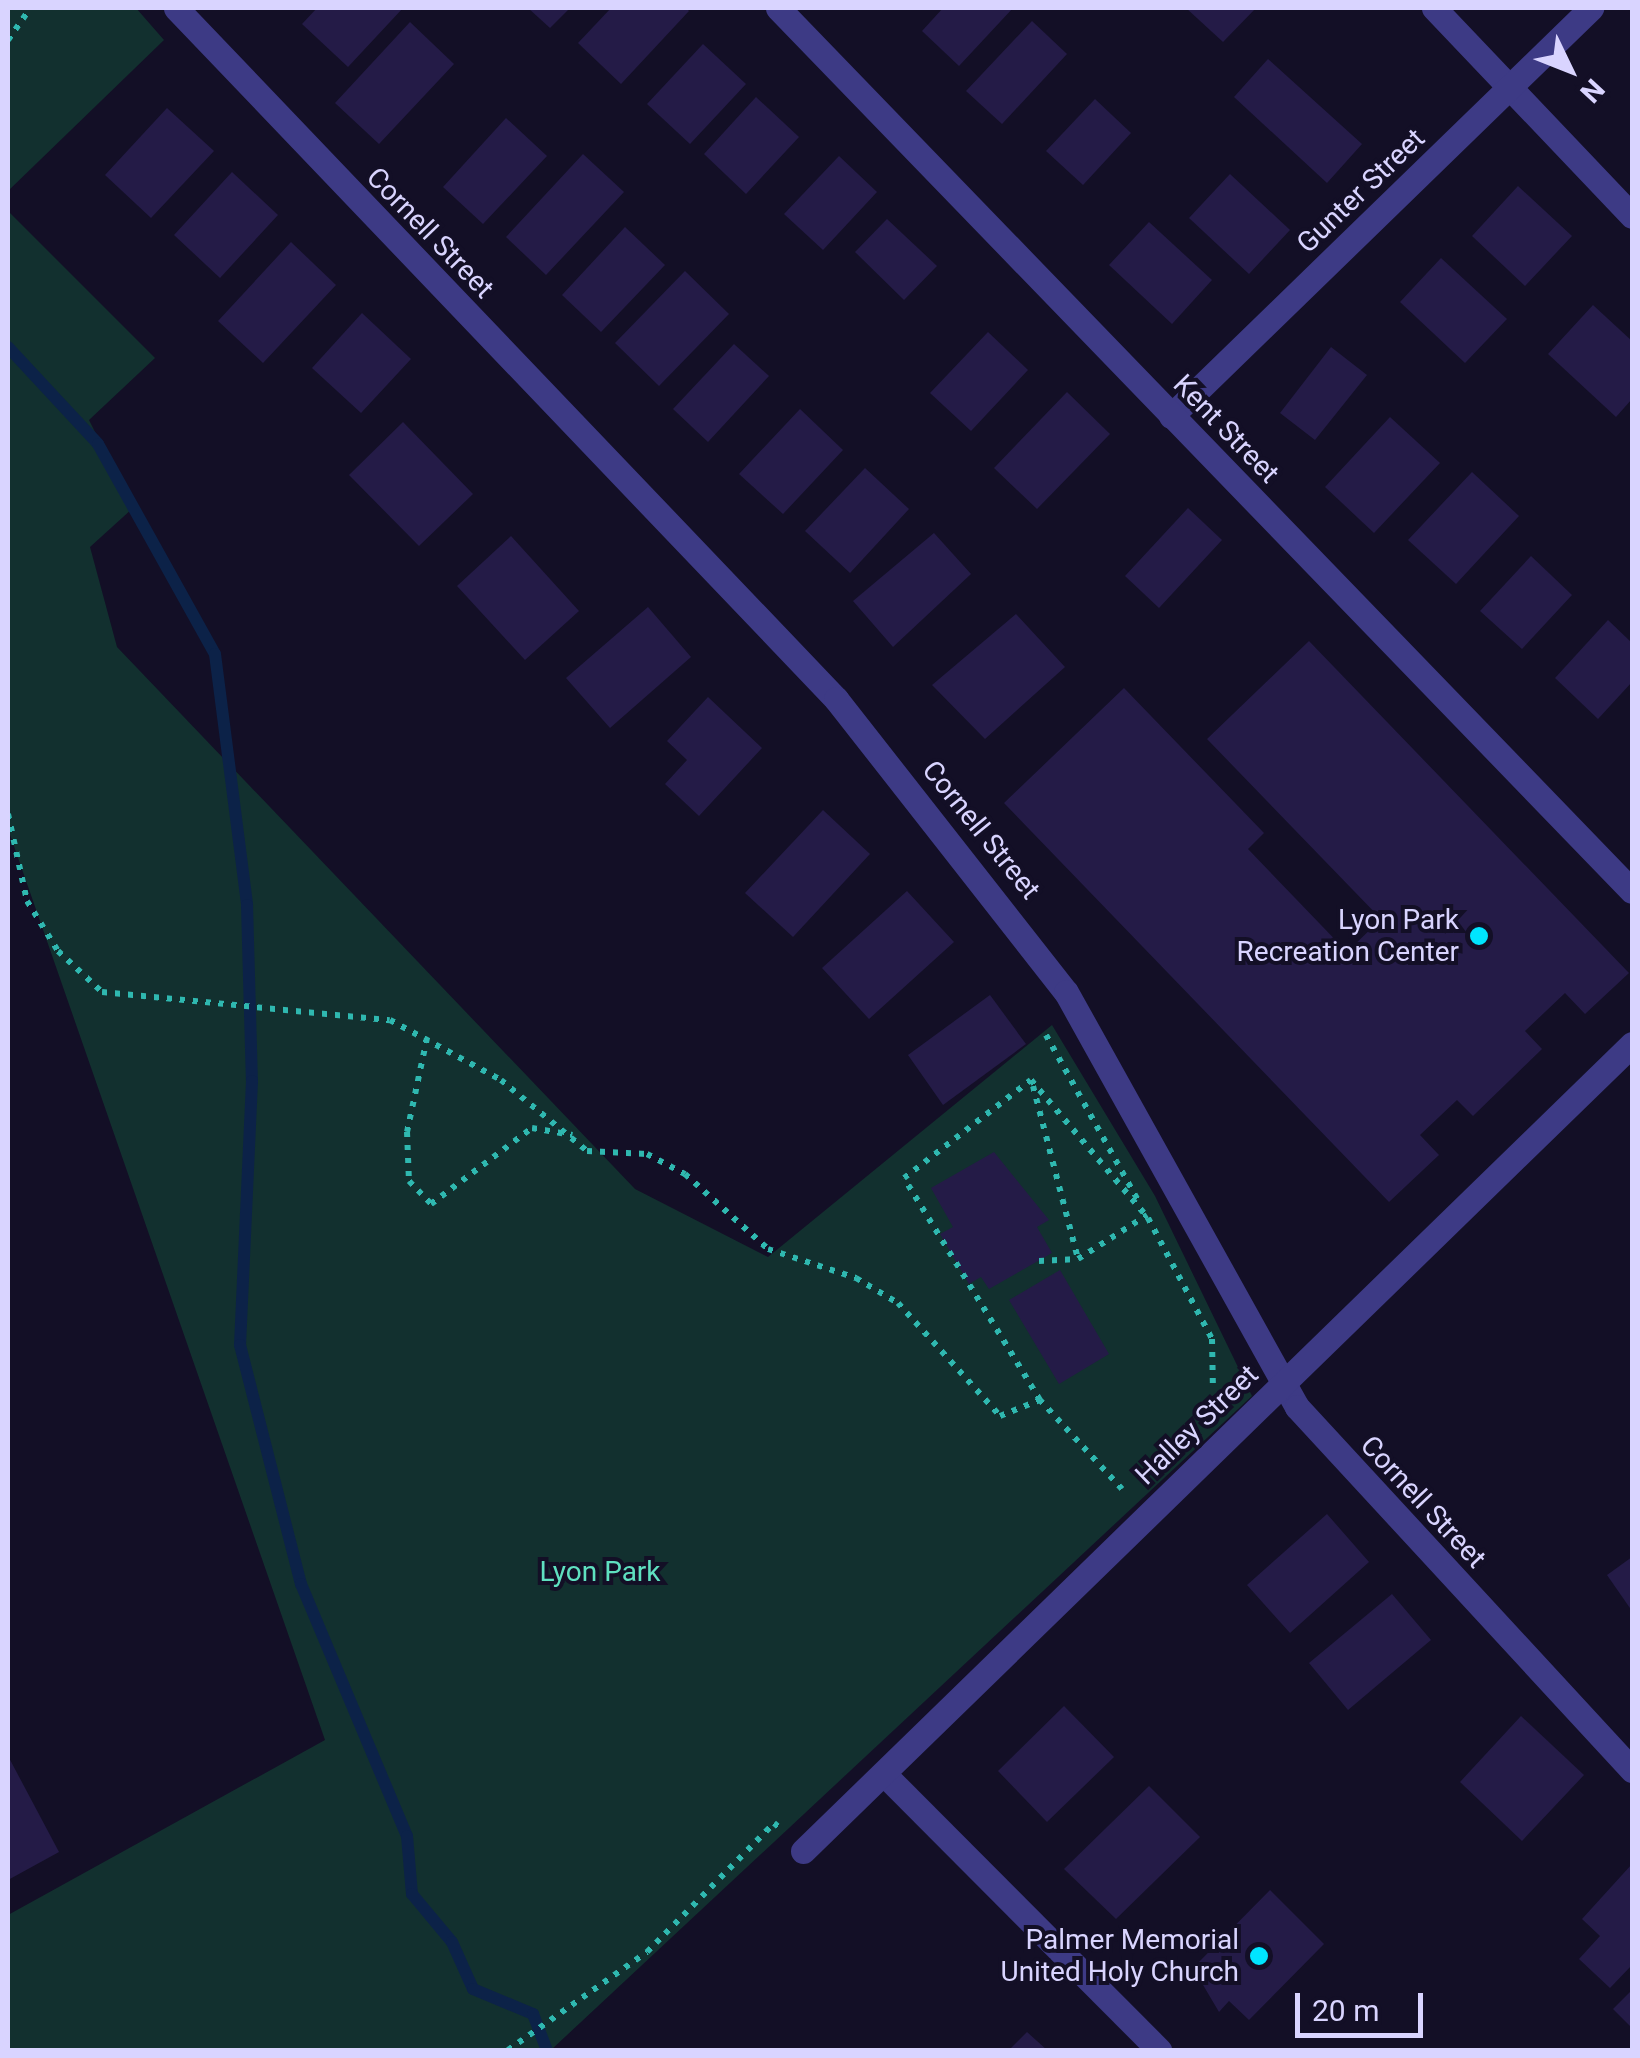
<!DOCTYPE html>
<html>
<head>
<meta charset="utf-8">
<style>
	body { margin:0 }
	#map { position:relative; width:1640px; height:2058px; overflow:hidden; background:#130f26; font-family:Roboto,sans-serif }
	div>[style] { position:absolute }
	.green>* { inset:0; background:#12302f }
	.stream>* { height:12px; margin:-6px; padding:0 6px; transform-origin:6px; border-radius:6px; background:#0c2248 }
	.building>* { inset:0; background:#241b47 }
	.path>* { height:6px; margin-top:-3px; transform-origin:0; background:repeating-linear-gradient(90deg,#2fb8b0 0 5px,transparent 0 13px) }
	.minor>* { height:25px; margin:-12.5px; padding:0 12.5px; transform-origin:12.5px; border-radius:12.5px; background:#3d3a85 }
	.tertiary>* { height:25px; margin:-12.5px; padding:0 12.5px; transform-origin:12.5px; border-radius:12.5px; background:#3d3a85 }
	.dots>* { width:28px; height:28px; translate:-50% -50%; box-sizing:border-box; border:5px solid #130f26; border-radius:50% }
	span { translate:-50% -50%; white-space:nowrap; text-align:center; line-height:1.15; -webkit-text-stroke:8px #130f26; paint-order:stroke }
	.street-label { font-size:28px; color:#d9d4ff }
	.poi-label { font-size:28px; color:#d9d4ff }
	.right { translate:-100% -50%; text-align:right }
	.park-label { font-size:28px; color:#5fe0c0 }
	.frame { position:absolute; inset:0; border:10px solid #d9d4ff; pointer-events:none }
	.north { position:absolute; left:1520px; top:20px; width:100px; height:100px; -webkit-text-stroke:8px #130f26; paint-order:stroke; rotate:133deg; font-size:28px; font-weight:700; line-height:40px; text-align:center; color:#d9d4ff }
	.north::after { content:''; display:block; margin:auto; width:35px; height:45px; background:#d9d4ff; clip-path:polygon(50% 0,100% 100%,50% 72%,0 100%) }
	.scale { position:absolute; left:1295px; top:1993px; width:128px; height:45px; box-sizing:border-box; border:5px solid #d9d4ff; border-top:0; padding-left:12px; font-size:30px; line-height:35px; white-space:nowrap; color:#d9d4ff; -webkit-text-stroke:8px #130f26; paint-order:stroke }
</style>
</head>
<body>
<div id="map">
	<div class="green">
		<i style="clip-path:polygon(8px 8px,136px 8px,164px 40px,8px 191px)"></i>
		<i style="clip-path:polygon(8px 211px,155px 358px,89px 420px,133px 508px,90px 547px,117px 647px,635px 1189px,768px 1257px,1052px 1025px,1155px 1196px,1252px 1396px,551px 2050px,8px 2050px,8px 1915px,325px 1740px,8px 829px)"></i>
	</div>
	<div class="stream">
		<i style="left:8px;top:347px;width:132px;rotate:47.1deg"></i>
		<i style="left:98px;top:444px;width:240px;rotate:60.9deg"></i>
		<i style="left:215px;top:654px;width:253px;rotate:82.7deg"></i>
		<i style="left:247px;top:905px;width:176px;rotate:88.4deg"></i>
		<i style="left:252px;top:1081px;width:264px;rotate:92.6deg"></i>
		<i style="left:240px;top:1345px;width:247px;rotate:75.7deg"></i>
		<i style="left:301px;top:1584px;width:273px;rotate:67.2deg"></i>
		<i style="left:407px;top:1836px;width:58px;rotate:85.1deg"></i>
		<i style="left:412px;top:1894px;width:62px;rotate:50.2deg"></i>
		<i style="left:452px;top:1942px;width:51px;rotate:65.9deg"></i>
		<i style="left:473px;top:1989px;width:65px;rotate:22.6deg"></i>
		<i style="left:533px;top:2014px;width:39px;rotate:69deg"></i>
	</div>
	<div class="building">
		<i style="clip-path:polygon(317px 8px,403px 8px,348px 67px,302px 24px)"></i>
		<i style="clip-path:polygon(528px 8px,570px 8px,550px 28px)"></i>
		<i style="clip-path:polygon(611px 8px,686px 8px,689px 11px,621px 84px,578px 43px)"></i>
		<i style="clip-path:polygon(943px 8px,1013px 8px,959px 66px,922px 31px)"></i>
		<i style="clip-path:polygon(1186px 8px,1256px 8px,1223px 42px)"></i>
		<i style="clip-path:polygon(1032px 21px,1067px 54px,1002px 124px,966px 91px)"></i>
		<i style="clip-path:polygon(410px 22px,454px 64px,379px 144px,335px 103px)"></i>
		<i style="clip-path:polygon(703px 44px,746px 84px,690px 144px,647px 104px)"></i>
		<i style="clip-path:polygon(1268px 59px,1362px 144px,1327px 183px,1234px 97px)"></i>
		<i style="clip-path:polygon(756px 97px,799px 137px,746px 194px,704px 154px)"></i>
		<i style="clip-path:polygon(1095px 99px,1131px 133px,1083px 185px,1046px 151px)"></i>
		<i style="clip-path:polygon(167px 108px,214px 151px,151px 218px,105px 175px)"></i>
		<i style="clip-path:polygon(506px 118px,547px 156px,483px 224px,443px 187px)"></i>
		<i style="clip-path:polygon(583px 154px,624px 192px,546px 275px,506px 237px)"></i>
		<i style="clip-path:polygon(839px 156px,877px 192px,823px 250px,784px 214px)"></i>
		<i style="clip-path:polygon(232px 172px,278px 215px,220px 278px,174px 235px)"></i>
		<i style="clip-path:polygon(1230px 174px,1290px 230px,1249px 274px,1189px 218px)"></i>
		<i style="clip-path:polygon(1518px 186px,1572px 236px,1525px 286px,1472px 236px)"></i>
		<i style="clip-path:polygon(887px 219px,937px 266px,904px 300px,855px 252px)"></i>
		<i style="clip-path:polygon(1149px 222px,1212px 280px,1172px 324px,1109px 265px)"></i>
		<i style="clip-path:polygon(625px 227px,665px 265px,601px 332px,562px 295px)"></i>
		<i style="clip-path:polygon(291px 242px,336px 285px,263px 363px,218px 321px)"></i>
		<i style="clip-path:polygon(1441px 258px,1507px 319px,1465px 363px,1400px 302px)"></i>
		<i style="clip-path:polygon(685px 271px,729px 314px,659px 386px,615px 343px)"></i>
		<i style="clip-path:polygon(1593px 305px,1632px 341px,1632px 399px,1616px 417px,1548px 354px)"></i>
		<i style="clip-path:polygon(362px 313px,411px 359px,361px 413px,312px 368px)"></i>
		<i style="clip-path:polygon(988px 332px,1028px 370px,971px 431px,930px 393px)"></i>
		<i style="clip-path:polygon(734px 344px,769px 376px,708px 442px,673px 409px)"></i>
		<i style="clip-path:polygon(1331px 347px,1367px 375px,1315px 440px,1280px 413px)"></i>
		<i style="clip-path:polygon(1067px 392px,1110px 434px,1037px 509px,994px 468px)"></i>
		<i style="clip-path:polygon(800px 409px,843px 450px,783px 514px,739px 474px)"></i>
		<i style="clip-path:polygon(1390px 417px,1440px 463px,1374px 533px,1325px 487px)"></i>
		<i style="clip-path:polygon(403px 422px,473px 494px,419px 546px,349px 475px)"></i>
		<i style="clip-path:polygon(865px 468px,909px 509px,850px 573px,805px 531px)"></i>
		<i style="clip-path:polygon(1472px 472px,1519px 516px,1456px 584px,1408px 540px)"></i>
		<i style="clip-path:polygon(1188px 508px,1222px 540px,1159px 608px,1125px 576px)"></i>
		<i style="clip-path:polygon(934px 533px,971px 574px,893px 647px,853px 601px)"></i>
		<i style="clip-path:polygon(511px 536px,579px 611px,525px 660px,457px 586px)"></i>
		<i style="clip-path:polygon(1531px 556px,1572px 595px,1522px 649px,1480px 611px)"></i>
		<i style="clip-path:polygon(648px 607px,691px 657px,610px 728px,566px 678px)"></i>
		<i style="clip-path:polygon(1016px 614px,1065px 667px,985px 739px,932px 685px)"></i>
		<i style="clip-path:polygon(1608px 620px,1632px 643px,1632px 682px,1598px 719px,1555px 678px)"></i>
		<i style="clip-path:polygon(1309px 641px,1629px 973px,1585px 1014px,1565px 993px,1525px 1031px,1542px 1049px,1473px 1116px,1457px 1100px,1420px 1135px,1439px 1155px,1389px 1202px,1004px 803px,1124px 688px,1264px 833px,1248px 849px,1347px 952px,1381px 919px,1207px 739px)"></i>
		<i style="clip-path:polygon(708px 697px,762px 748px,699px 816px,665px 784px,687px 760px,667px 741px)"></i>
		<i style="clip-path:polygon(823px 810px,870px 854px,793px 937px,745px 893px)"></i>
		<i style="clip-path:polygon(907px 891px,954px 942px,869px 1019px,822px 968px)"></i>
		<i style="clip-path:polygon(990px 995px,1026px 1044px,943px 1105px,908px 1055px)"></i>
		<i style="clip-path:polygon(994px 1152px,1049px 1220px,1037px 1227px,1052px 1253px,989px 1289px,981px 1277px,969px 1284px,940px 1234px,953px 1227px,931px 1188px)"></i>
		<i style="clip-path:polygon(1060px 1270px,1109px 1354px,1059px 1384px,1009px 1300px)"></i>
		<i style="clip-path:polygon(1327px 1514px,1369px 1562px,1290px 1633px,1247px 1585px)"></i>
		<i style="clip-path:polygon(1632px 1557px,1632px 1611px,1607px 1575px)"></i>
		<i style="clip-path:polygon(1392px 1594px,1431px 1640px,1348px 1710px,1309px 1663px)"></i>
		<i style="clip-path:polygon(1064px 1706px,1114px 1757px,1047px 1822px,998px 1771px)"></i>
		<i style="clip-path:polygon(1521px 1716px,1584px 1775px,1522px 1841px,1460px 1782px)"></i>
		<i style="clip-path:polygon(8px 1756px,59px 1852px,8px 1880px)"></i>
		<i style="clip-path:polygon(1149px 1786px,1200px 1837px,1116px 1919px,1064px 1869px)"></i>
		<i style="clip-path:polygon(1632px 1864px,1632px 1965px,1610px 1988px,1579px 1959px,1600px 1936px,1582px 1919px)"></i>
		<i style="clip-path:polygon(1270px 1890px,1324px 1944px,1249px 2020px,1229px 2001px,1219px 2012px,1193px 1968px)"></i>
		<i style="clip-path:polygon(1632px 1990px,1632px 2028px,1613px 2009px)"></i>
		<i style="clip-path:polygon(1027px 2032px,1047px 2050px,1009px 2050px)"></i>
	</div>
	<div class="path">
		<i style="left:8px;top:40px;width:39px;rotate:-55deg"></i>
		<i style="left:8px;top:814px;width:89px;rotate:77.7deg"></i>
		<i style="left:27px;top:901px;width:59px;rotate:58.2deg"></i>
		<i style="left:58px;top:951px;width:60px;rotate:43deg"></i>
		<i style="left:102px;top:992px;width:289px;rotate:5.6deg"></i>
		<i style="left:390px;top:1020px;width:126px;rotate:28.4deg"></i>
		<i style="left:501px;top:1080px;width:112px;rotate:39.5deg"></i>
		<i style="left:587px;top:1151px;width:60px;rotate:2.9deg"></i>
		<i style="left:647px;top:1154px;width:43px;rotate:27.8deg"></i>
		<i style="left:685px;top:1174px;width:112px;rotate:42.1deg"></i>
		<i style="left:768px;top:1249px;width:93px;rotate:18.2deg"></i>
		<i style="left:856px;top:1278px;width:49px;rotate:30.8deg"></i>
		<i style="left:898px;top:1303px;width:152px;rotate:47.9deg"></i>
		<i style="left:1000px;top:1416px;width:43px;rotate:-21.8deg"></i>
		<i style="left:1046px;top:1035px;width:193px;rotate:60.9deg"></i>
		<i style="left:427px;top:1038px;width:96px;rotate:102deg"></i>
		<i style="left:407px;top:1132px;width:49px;rotate:87.7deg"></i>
		<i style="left:409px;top:1181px;width:32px;rotate:46deg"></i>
		<i style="left:431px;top:1204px;width:126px;rotate:-37deg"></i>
		<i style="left:532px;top:1128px;width:41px;rotate:9.9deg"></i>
		<i style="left:1033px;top:1086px;width:179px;rotate:75.4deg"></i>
		<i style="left:1039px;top:1261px;width:39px;rotate:-3deg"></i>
		<i style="left:1078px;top:1259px;width:82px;rotate:-32.5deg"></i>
		<i style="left:1122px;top:1489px;width:121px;rotate:-132.7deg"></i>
		<i style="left:1040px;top:1400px;width:260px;rotate:-121.5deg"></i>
		<i style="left:904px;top:1178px;width:160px;rotate:-37.7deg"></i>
		<i style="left:1031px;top:1080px;width:181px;rotate:49.7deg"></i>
		<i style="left:1148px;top:1218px;width:137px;rotate:62.1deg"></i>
		<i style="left:1212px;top:1339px;width:51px;rotate:88.9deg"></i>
		<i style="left:508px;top:2050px;width:170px;rotate:-35.2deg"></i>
		<i style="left:647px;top:1952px;width:181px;rotate:-45.4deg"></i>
		<i style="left:774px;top:1823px;width:9px;rotate:41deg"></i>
	</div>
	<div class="minor">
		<i style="left:176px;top:8px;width:956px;rotate:46.31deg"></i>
		<i style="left:836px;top:699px;width:372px;rotate:51.9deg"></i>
		<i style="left:1066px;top:992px;width:475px;rotate:60.9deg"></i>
		<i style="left:1297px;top:1407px;width:494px;rotate:47.3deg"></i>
		<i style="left:1434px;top:8px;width:287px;rotate:46.4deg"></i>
		<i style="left:1171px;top:416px;width:586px;rotate:-44.17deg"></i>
		<i style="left:884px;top:1774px;width:390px;rotate:45.1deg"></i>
		<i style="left:803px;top:1851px;width:1157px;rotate:-44.23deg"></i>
	</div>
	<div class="tertiary">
		<i style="left:778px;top:8px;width:1228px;rotate:45.96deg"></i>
	</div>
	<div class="dots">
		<i style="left:1479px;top:936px;background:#00e5ff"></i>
		<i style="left:1259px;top:1956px;background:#00e5ff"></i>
	</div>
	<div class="street-label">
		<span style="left:1361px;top:191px;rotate:-44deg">Gunter Street</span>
		<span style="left:430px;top:233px;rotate:46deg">Cornell Street</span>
		<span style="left:1226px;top:429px;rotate:46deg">Kent Street</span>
		<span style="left:981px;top:830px;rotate:51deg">Cornell Street</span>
		<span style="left:1197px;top:1425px;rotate:-44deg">Halley Street</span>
		<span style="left:1423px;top:1502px;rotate:47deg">Cornell Street</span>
	</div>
	<div class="poi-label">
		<span class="right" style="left:1459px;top:936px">Lyon Park<br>Recreation Center</span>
		<span class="right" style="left:1239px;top:1956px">Palmer Memorial<br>United Holy Church</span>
	</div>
	<div class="park-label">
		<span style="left:600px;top:1572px">Lyon Park</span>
	</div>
	<div class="frame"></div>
	<div class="north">N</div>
	<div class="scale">20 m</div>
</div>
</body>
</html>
